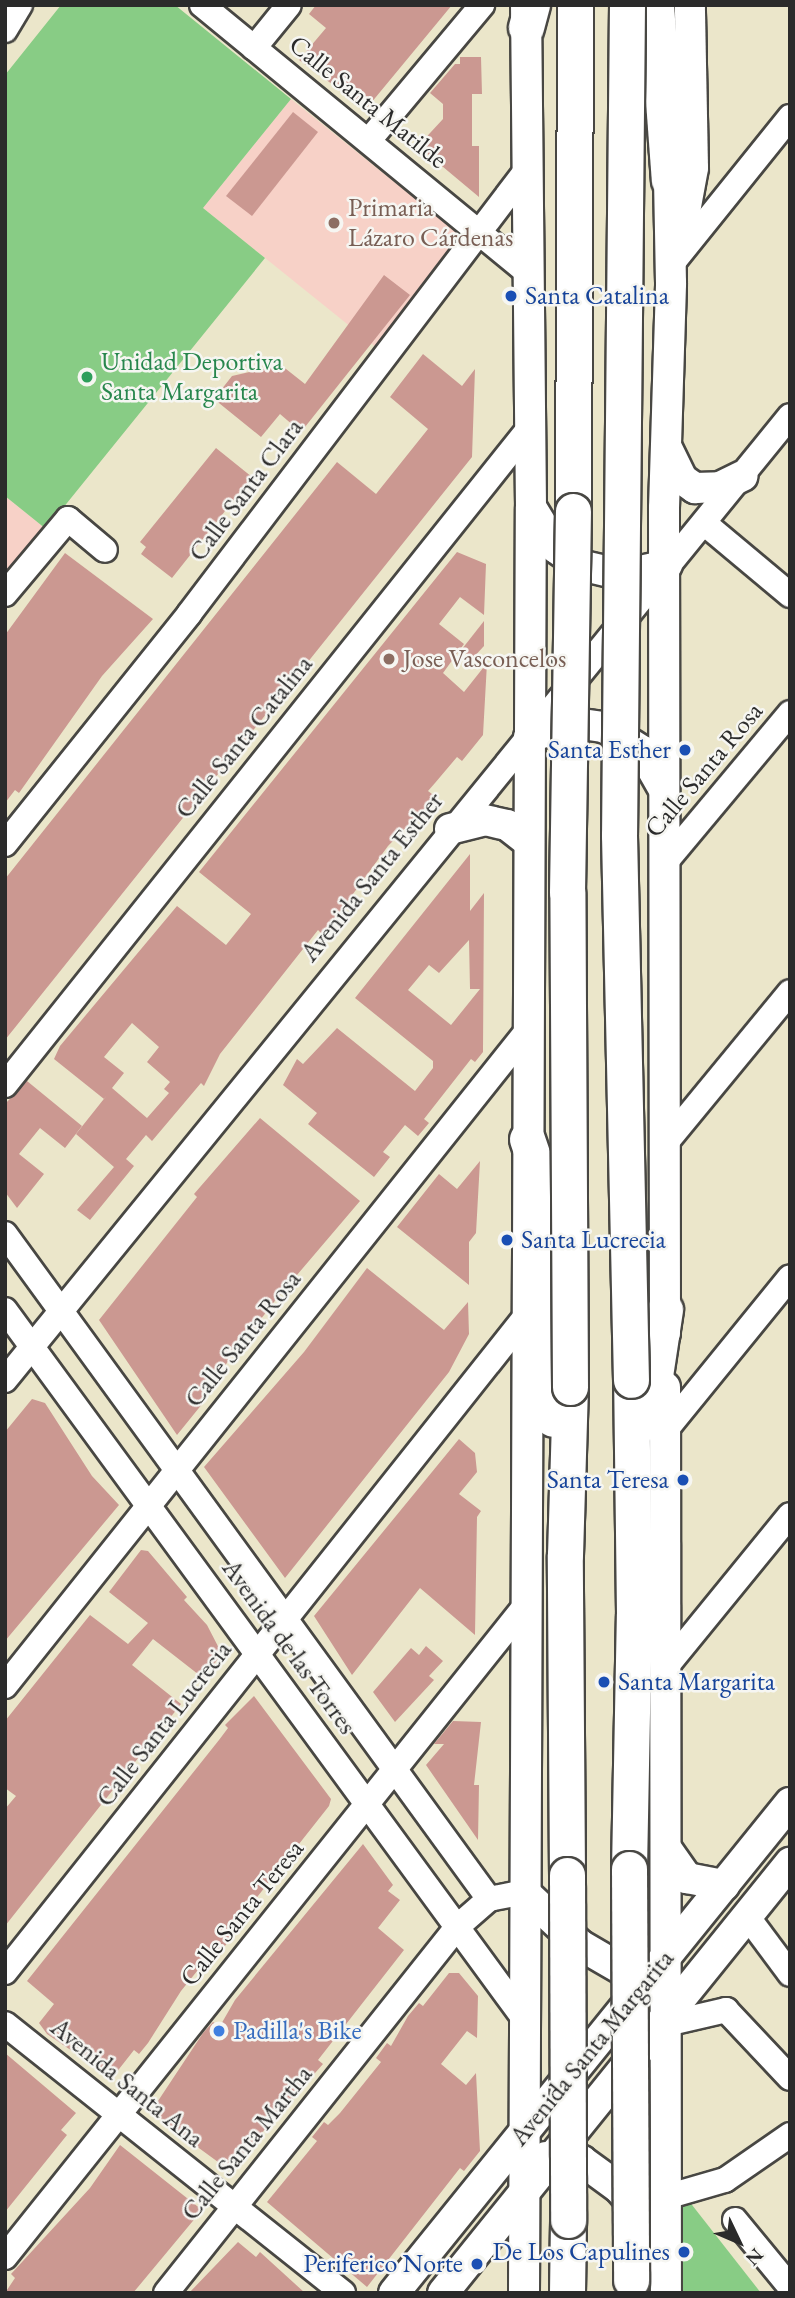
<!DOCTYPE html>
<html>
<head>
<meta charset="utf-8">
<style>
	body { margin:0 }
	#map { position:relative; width:795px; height:2298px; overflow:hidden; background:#ebe6ca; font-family:"EB Garamond",serif }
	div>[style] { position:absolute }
	.built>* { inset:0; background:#f7d1c7 }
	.green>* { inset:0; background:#88cc85 }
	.building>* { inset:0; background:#cb9891 }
	.roads { filter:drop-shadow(2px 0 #484743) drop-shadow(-2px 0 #484743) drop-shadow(0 2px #484743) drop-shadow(0 -2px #484743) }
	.minor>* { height:24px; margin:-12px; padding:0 12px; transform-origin:12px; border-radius:12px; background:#fff }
	.major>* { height:30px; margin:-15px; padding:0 15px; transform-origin:15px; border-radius:15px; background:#fff }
	.highway>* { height:35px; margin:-17.5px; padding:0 17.5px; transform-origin:17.5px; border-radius:17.5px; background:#fff }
	.bridges { filter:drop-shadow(2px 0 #484743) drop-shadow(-2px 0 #484743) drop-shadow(0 2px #484743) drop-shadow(0 -2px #484743) }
	.highway-bridge>* { height:35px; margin:-17.5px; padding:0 17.5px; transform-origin:17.5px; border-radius:17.5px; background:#fff }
	.dots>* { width:19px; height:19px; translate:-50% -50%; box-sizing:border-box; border:4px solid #f6f6f2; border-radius:50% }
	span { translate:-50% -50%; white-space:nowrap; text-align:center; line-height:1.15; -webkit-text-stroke:5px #f6f6f2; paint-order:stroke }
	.street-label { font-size:26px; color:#2b2b2b }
	.education-label { font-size:26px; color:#785e54 }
	.left { translate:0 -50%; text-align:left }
	.transit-label { font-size:26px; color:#164399 }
	.right { translate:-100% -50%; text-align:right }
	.leisure-label { font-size:26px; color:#27864d }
	.shop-label { font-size:26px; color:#366cbe }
	.frame { position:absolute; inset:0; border:7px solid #2b2b2b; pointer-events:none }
	.north { position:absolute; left:704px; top:2207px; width:70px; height:70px; -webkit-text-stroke:5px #f6f6f2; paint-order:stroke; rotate:134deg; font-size:19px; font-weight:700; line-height:28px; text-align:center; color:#2b2b2b }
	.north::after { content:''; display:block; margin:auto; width:24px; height:32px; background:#2b2b2b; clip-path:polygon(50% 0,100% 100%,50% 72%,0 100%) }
</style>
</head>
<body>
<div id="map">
	<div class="built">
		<i style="clip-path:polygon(291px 99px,465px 239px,377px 348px,203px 208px)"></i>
		<i style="clip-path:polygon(5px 496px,46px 529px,5px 579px)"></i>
	</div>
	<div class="green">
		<i style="clip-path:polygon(61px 5px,175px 5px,291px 99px,203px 208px,265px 258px,46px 529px,5px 496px,5px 75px)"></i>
		<i style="clip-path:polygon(667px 2173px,761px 2293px,667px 2293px)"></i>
	</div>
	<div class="building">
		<i style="clip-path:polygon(316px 5px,452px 5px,366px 109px,299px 60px,326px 28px,309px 14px)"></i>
		<i style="clip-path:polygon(460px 57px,481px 57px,482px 94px,472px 94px,472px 146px,479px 146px,479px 197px,418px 146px,443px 119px,443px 104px,430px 93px,455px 64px,460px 64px)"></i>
		<i style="clip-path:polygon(293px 112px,318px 132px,252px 216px,226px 196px)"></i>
		<i style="clip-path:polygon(384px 275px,410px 295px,301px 432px,280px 414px,261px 437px,214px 399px,232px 376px,281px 365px,305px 384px)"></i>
		<i style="clip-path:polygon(423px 354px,462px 386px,475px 369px,472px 457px,5px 1040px,5px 879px,337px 462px,376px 494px,428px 429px,390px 397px)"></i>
		<i style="clip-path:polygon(216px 448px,252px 477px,172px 578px,141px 554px,146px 547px,140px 542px)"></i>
		<i style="clip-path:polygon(evenodd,457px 552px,486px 564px,484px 615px,460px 597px,439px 624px,464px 644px,443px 673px,464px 692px,487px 663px,483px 735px,462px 761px,457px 757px,435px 783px,428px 791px,436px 797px,388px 846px,323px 935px,318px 930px,220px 1054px,204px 1086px,201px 1083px,152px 1141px,146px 1135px,126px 1159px,134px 1166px,90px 1220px,77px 1210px,114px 1167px,76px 1134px,107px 1095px,104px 1099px,54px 1059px,60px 1046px,177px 906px,226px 945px,239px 929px,251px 914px,199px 872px,457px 552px,132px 1023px,159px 1047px,147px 1062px,170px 1082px,164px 1089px,169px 1093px,147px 1118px,112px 1088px,124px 1073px,104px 1057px,132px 1023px)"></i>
		<i style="clip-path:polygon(65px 553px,153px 619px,102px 676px,19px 793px,15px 790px,5px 803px,5px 635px)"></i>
		<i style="clip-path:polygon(484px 621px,484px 646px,472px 659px,462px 649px)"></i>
		<i style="clip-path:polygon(evenodd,470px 854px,470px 911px,484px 893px,483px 1052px,475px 1062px,471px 1059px,424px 1119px,429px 1123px,418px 1136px,405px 1125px,383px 1152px,390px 1157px,374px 1177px,308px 1124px,317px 1113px,283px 1085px,297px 1059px,303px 1064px,337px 1028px,415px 1091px,433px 1068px,433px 1061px,355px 998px,470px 854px,469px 940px,470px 989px,480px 989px,451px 1025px,408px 990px,429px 965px,439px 973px,469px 940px)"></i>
		<i style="clip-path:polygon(27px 1081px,82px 1126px,65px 1148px,40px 1128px,19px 1154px,44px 1174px,17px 1208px,5px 1192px,5px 1104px)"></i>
		<i style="clip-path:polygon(260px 1118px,360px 1201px,274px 1302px,203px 1394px,207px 1398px,177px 1435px,99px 1320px,197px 1197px,194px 1194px)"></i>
		<i style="clip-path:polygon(480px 1161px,476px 1233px,469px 1242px,469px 1285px,397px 1227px,439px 1174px,457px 1189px)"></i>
		<i style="clip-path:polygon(367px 1268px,444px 1330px,468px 1302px,469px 1334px,449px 1372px,285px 1578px,204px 1467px,304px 1352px)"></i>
		<i style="clip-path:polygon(32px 1399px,45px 1403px,92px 1476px,119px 1505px,5px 1641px,5px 1432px)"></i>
		<i style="clip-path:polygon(459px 1439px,475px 1453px,477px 1472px,459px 1494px,481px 1511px,477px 1517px,475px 1635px,420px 1588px,352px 1675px,314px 1616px)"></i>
		<i style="clip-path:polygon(141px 1550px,148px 1551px,187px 1597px,184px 1600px,207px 1625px,222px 1654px,203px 1678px,153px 1639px,132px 1665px,181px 1704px,5px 1926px,5px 1809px,16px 1796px,5px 1788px,5px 1721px,90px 1615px,128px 1644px,148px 1623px,109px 1592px)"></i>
		<i style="clip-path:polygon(426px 1646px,443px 1661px,429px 1676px,434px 1680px,395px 1722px,373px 1692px,411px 1648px,419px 1655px)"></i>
		<i style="clip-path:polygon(254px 1696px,331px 1799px,329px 1806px,243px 1915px,247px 1918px,221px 1951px,214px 1959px,210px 1955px,181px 1991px,148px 2043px,139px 2054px,134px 2050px,112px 2078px,47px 2034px,39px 2023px,54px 2004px,27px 1981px,219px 1740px,228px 1728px,225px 1725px)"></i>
		<i style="clip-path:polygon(453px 1721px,481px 1722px,474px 1785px,479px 1785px,478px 1840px,426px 1765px,444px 1744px,434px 1744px)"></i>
		<i style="clip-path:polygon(363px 1844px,393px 1885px,388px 1891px,400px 1900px,378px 1928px,404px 1950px,318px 2060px,323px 2064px,229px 2170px,166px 2124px,155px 2112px,156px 2104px,203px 2033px,213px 2022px,220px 2026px,235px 2000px)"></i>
		<i style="clip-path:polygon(449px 1973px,459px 1973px,478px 1996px,477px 2038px,467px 2031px,441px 2064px,466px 2085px,476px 2073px,480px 2151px,464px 2171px,460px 2168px,367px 2287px,267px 2202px,317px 2141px,312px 2137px,324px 2122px,328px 2125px,340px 2113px,381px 2062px,376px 2058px,387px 2043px,391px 2046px,408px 2016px,419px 2003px,423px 2006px)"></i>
		<i style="clip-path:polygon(5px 2053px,76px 2113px,61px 2130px,67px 2135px,5px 2212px)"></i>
		<i style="clip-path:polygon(120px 2145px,202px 2210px,133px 2293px,5px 2293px,15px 2278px,11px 2274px,90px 2188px)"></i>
		<i style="clip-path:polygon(238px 2242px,256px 2257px,260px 2252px,305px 2293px,189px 2293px)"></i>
	</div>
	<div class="roads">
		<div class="minor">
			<i style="left:202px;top:5px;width:422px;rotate:39.4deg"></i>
			<i style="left:5px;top:30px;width:29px;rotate:-59deg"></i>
			<i style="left:254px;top:48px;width:55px;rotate:-50.9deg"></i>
			<i style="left:370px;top:139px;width:175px;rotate:-50.1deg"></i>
			<i style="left:671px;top:265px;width:190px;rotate:-51.2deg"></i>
			<i style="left:704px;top:523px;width:112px;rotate:39.9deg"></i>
			<i style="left:5px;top:594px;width:98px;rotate:-50deg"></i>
			<i style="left:68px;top:519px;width:48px;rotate:40deg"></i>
			<i style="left:5px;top:844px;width:295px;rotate:-51.3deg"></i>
			<i style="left:189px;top:614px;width:560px;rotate:-52.76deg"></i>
			<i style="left:663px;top:865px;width:198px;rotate:-50.1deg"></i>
			<i style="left:5px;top:1085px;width:842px;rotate:-51.41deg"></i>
			<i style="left:664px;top:1145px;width:198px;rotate:-50.5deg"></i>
			<i style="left:5px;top:1234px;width:822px;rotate:53.95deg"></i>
			<i style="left:5px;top:1310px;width:880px;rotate:53.78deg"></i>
			<i style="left:5px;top:1380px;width:1243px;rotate:-50.84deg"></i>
			<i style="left:665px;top:1431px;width:198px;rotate:-50.9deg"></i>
			<i style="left:666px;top:1667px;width:196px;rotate:-50.8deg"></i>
			<i style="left:5px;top:1686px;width:839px;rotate:-51.44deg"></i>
			<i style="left:747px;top:1916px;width:72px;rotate:53.4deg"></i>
			<i style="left:5px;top:1972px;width:838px;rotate:-51.54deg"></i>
			<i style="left:5px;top:2024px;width:432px;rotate:38.5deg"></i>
			<i style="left:666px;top:2024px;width:62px;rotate:-13.1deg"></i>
			<i style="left:726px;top:2010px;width:93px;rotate:46.7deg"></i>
			<i style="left:666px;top:2197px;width:61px;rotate:-16.1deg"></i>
			<i style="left:725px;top:2180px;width:79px;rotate:-34.7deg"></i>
			<i style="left:735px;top:2220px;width:87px;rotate:50.6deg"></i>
			<i style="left:5px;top:2257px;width:833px;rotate:-51.38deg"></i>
			<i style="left:166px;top:2293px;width:468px;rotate:-51.5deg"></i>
			<i style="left:457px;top:1927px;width:43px;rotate:-41.2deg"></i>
			<i style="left:489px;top:1899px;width:36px;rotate:-11deg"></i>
		</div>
		<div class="major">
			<i style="left:682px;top:228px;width:61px;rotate:-79.6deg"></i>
			<i style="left:693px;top:168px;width:163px;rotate:-91.1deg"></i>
			<i style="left:667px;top:448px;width:34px;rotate:64deg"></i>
			<i style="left:682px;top:479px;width:16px;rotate:35deg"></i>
			<i style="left:695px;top:488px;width:25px;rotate:-2deg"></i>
			<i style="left:720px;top:487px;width:25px;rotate:-26deg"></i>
			<i style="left:531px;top:507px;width:48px;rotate:58.6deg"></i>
			<i style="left:556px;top:548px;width:29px;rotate:35deg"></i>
			<i style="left:580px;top:565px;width:43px;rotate:13.4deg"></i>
			<i style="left:622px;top:575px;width:46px;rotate:-12.5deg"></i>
			<i style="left:529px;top:737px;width:48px;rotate:-16.9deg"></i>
			<i style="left:575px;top:723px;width:29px;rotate:8deg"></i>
			<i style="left:604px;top:727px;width:45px;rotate:32.3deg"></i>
			<i style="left:642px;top:751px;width:40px;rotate:60.3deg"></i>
			<i style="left:450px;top:829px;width:36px;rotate:-14deg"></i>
			<i style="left:485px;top:820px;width:23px;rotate:13deg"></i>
			<i style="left:507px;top:825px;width:28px;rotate:38deg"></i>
			<i style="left:665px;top:1333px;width:825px;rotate:-90.07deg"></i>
			<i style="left:664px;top:508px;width:225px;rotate:-88.2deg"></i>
			<i style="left:671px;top:283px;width:103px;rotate:-91.1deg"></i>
			<i style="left:665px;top:1387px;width:906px;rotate:89.94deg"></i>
			<i style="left:666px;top:1848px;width:37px;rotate:55deg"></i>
			<i style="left:687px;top:1878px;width:38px;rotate:11deg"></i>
			<i style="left:524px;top:1892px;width:77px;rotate:43.4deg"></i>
			<i style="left:580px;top:1945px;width:50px;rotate:30.2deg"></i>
			<i style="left:623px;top:1970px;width:27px;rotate:15deg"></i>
			<i style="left:546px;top:2157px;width:36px;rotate:6deg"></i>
			<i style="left:582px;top:2161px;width:46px;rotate:36.1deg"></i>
			<i style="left:619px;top:2188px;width:32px;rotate:49deg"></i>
			<i style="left:394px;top:2293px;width:630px;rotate:-51.06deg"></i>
			<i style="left:443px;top:2293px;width:553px;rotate:-51.1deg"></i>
			<i style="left:524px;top:2293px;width:1786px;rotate:-89.78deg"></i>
			<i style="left:531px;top:507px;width:501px;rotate:-90.57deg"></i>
		</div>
		<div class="highway">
			<i style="left:656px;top:5px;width:175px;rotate:85.8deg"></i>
			<i style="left:526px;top:27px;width:23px;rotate:-75deg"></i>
			<i style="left:573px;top:511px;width:506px;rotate:-89.77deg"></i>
			<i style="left:527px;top:1139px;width:56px;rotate:71.2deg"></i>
			<i style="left:545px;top:1192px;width:227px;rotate:88deg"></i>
			<i style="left:648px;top:1422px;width:114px;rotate:-81.4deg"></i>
			<i style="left:629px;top:1869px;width:255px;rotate:-88.9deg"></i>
			<i style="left:634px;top:1614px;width:234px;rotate:-90.7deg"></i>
			<i style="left:567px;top:1875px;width:320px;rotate:-90.4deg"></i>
			<i style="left:565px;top:1555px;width:168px;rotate:-88.3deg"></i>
			<i style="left:567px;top:2293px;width:73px;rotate:-89.2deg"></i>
		</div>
	</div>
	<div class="bridges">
		<div class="highway-bridge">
			<i style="left:627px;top:5px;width:830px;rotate:90.55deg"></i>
			<i style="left:619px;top:835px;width:545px;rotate:88.74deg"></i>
			<i style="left:570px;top:1387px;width:495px;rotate:-90.3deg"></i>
			<i style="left:567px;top:892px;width:381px;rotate:-89.1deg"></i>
			<i style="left:629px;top:1869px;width:411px;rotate:89.7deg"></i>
			<i style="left:567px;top:1875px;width:345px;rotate:89.8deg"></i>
		</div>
	</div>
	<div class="dots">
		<i style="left:334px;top:223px;background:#8d6e63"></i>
		<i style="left:511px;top:296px;background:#1a4fb4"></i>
		<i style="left:87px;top:377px;background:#2e9e5b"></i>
		<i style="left:389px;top:659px;background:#8d6e63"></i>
		<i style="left:685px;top:750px;background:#1a4fb4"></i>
		<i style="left:507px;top:1240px;background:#1a4fb4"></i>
		<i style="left:683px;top:1480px;background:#1a4fb4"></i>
		<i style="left:604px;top:1682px;background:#1a4fb4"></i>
		<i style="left:219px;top:2031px;background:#3f7fe0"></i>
		<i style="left:684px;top:2252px;background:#1a4fb4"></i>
		<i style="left:477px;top:2264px;background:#1a4fb4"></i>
	</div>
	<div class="street-label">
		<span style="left:368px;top:102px;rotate:39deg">Calle Santa Matilde</span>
		<span style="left:246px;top:490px;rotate:-53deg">Calle Santa Clara</span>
		<span style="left:244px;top:737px;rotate:-51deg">Calle Santa Catalina</span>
		<span style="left:704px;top:770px;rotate:-50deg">Calle Santa Rosa</span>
		<span style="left:372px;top:877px;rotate:-51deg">Avenida Santa Esther</span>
		<span style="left:243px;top:1339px;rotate:-51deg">Calle Santa Rosa</span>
		<span style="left:289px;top:1647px;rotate:54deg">Avenida de las Torres</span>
		<span style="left:164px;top:1724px;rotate:-52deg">Calle Santa Lucrecia</span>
		<span style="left:242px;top:1913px;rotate:-51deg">Calle Santa Teresa</span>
		<span style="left:592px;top:2048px;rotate:-51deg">Avenida Santa Margarita</span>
		<span style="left:127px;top:2083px;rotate:39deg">Avenida Santa Ana</span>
		<span style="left:247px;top:2143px;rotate:-51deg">Calle Santa Martha</span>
	</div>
	<div class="education-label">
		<span class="left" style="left:348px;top:223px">Primaria<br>Lázaro Cárdenas</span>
		<span class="left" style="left:403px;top:659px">Jose Vasconcelos</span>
	</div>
	<div class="transit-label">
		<span class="left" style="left:525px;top:296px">Santa Catalina</span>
		<span class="right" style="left:671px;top:750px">Santa Esther</span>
		<span class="left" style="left:521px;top:1240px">Santa Lucrecia</span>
		<span class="right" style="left:669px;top:1480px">Santa Teresa</span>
		<span class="left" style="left:618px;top:1682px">Santa Margarita</span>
		<span class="right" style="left:670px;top:2252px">De Los Capulines</span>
		<span class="right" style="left:463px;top:2264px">Periferico Norte</span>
	</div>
	<div class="leisure-label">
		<span class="left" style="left:101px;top:377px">Unidad Deportiva<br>Santa Margarita</span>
	</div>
	<div class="shop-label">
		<span class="left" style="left:233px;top:2031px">Padilla's Bike</span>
	</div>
	<div class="frame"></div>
	<div class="north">N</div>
</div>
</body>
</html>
